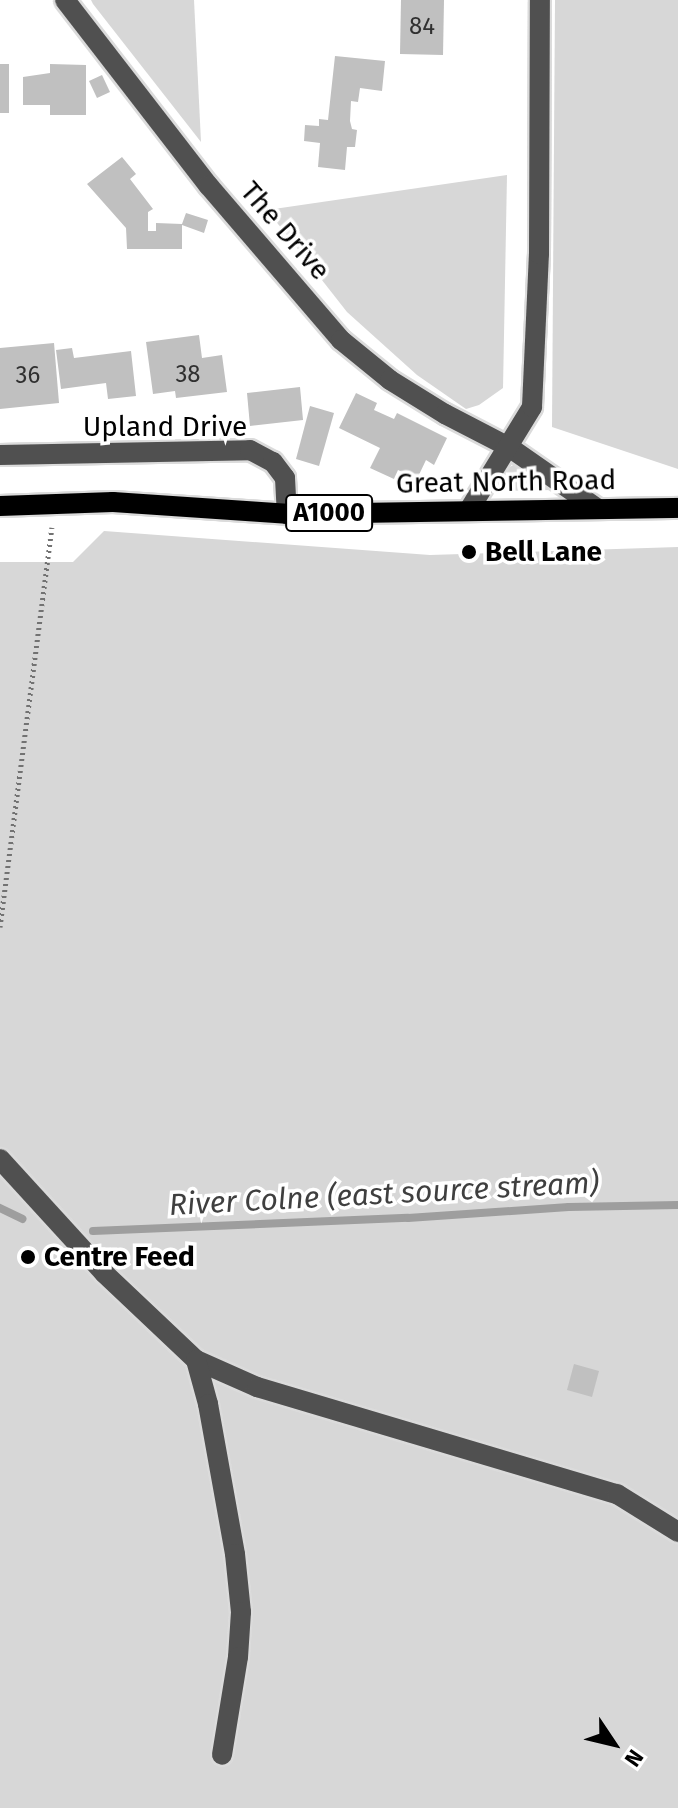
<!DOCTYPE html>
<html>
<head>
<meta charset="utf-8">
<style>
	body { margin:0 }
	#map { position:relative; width:678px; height:1808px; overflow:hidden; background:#fff; font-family:"Fira Sans",sans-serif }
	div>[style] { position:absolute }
	.green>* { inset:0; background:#d7d7d7 }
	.stream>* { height:8px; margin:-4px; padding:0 4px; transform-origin:4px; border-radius:4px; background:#9e9e9e }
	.building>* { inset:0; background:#c0c0c0 }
	.path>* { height:5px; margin-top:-2.5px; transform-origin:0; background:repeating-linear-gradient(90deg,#727272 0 2px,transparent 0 6px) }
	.roads { filter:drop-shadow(2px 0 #dbdbdb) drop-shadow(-2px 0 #dbdbdb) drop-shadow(0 2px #dbdbdb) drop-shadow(0 -2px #dbdbdb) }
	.minor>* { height:20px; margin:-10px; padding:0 10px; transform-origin:10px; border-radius:10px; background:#505050 }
	.major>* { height:20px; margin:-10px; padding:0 10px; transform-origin:10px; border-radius:10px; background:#000 }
	.dots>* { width:22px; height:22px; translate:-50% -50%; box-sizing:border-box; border:4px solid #fff; border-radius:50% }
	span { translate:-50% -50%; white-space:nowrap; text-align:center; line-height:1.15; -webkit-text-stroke:7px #fff; paint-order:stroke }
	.number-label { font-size:24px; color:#303030 }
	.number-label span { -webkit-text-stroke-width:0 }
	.shield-label span { padding:2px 6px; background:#fff; border:2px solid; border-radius:6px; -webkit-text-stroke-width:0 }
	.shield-label { font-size:26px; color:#000; font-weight:700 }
	.street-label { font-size:28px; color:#000 }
	.poi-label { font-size:28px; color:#000; font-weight:700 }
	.left { translate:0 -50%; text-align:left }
	.water-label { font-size:30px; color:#3f3f3f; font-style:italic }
	.north { position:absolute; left:574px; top:1704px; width:80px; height:80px; -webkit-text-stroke:6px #fff; paint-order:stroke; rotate:125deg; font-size:22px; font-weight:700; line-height:32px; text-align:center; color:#000 }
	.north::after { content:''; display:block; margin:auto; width:28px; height:36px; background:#000; clip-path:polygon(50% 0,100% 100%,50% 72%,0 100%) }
</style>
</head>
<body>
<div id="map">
	<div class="green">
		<i style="clip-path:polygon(91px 0,194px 0,201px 142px,93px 4px)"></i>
		<i style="clip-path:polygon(555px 0,678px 0,678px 469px,552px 427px)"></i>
		<i style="clip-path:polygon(507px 175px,503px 388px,479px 405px,466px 409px,417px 375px,347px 312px,267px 210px)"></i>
		<i style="clip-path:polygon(515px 464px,554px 490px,492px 491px,501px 472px)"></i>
		<i style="clip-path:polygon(104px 531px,430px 555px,678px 547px,678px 1808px,0 1808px,0 562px,73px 562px)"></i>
	</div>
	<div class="stream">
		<i style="left:0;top:1208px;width:25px;rotate:26deg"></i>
		<i style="left:93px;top:1231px;width:315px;rotate:-2.4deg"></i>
		<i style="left:408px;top:1218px;width:161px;rotate:-3.9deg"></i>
		<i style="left:569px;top:1207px;width:109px;rotate:-1.1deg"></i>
	</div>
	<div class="building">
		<i style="clip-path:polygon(401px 0,444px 0,443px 55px,400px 54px)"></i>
		<i style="clip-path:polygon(335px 56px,385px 61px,382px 91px,360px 88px,358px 102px,351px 101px,350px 121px,352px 129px,357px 130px,355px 147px,347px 147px,345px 170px,318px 167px,320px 143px,304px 141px,305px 125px,319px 126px,319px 119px,328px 120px)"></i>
		<i style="clip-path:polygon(0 64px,9px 64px,9px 113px,0 113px)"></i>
		<i style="clip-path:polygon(50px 64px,86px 65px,86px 115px,50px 115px,50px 105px,23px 105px,23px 77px,50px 73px)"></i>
		<i style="clip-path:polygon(102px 75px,110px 92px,97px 98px,89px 81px)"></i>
		<i style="clip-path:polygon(122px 157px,136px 174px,130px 179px,153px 209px,148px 212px,148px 231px,156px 231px,156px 223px,182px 224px,186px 213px,208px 220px,204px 233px,182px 225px,182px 249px,127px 249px,126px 228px,87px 184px)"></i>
		<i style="clip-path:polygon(199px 335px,202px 358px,222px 355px,227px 392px,176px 398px,175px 391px,153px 394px,146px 342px)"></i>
		<i style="clip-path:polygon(54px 343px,59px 403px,0 409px,0 348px)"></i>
		<i style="clip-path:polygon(72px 348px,74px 358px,131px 351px,136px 396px,108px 399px,106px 383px,61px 389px,56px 350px)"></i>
		<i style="clip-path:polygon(300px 387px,303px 420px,250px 426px,247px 393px)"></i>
		<i style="clip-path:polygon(356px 393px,377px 403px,374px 410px,394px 419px,397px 413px,447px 438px,434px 465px,426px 460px,417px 479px,398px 470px,394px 479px,370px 468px,380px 448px,339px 428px)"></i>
		<i style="clip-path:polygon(310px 406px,334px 413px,319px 466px,296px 459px)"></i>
		<i style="clip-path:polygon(24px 1249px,33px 1251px,32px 1264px,22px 1262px)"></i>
		<i style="clip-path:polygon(574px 1364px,599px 1371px,592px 1397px,567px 1390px)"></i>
	</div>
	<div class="path">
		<i style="left:0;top:927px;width:403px;rotate:-82.6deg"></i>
	</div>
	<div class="roads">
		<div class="minor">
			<i style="left:65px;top:0;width:235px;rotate:52.3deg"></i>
			<i style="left:209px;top:186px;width:203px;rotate:49.4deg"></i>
			<i style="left:341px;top:340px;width:63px;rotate:39.2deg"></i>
			<i style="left:390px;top:380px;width:65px;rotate:31.7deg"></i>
			<i style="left:445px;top:414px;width:72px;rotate:27.3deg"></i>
			<i style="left:509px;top:447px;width:108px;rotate:34.9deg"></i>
			<i style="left:0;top:455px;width:250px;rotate:-1.1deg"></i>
			<i style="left:250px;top:450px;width:26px;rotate:28deg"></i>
			<i style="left:273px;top:462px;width:20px;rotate:53deg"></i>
			<i style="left:285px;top:478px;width:36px;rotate:87deg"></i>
			<i style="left:469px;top:510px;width:121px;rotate:-58.5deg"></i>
			<i style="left:532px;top:407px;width:153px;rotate:-87.4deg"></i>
			<i style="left:539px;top:254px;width:254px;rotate:-89.8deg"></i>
			<i style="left:0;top:1159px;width:154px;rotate:47.6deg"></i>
			<i style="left:104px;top:1273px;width:127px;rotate:43.4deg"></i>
			<i style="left:196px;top:1360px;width:67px;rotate:23.9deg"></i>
			<i style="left:257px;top:1387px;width:376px;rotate:16.6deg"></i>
			<i style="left:617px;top:1494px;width:72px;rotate:31.9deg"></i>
			<i style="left:196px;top:1360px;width:46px;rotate:74.7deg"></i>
			<i style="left:208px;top:1404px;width:152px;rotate:79.8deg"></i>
			<i style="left:235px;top:1554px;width:58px;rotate:84.1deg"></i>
			<i style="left:241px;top:1612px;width:45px;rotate:93.8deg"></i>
			<i style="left:238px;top:1657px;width:99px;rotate:99.3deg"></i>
		</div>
		<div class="major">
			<i style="left:0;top:506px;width:113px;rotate:-2deg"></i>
			<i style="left:113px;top:502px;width:174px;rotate:3.9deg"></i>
			<i style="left:287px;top:514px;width:391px;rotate:-0.9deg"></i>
		</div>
	</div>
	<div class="dots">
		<i style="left:469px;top:552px;background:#000"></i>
		<i style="left:28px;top:1257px;background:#000"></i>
	</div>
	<div class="number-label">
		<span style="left:422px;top:27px">84</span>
		<span style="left:188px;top:375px">38</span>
		<span style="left:28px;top:376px">36</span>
	</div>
	<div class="shield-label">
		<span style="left:329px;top:513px">A1000</span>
	</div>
	<div class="street-label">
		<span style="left:285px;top:231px;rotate:49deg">The Drive</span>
		<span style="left:165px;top:427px">Upland Drive</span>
		<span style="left:506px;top:482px;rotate:-1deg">Great North Road</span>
	</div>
	<div class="poi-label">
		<span class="left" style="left:485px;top:552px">Bell Lane</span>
		<span class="left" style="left:44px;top:1257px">Centre Feed</span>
	</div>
	<div class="water-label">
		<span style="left:384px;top:1194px;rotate:-3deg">River Colne (east source stream)</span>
	</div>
	<div class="north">N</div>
</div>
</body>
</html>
